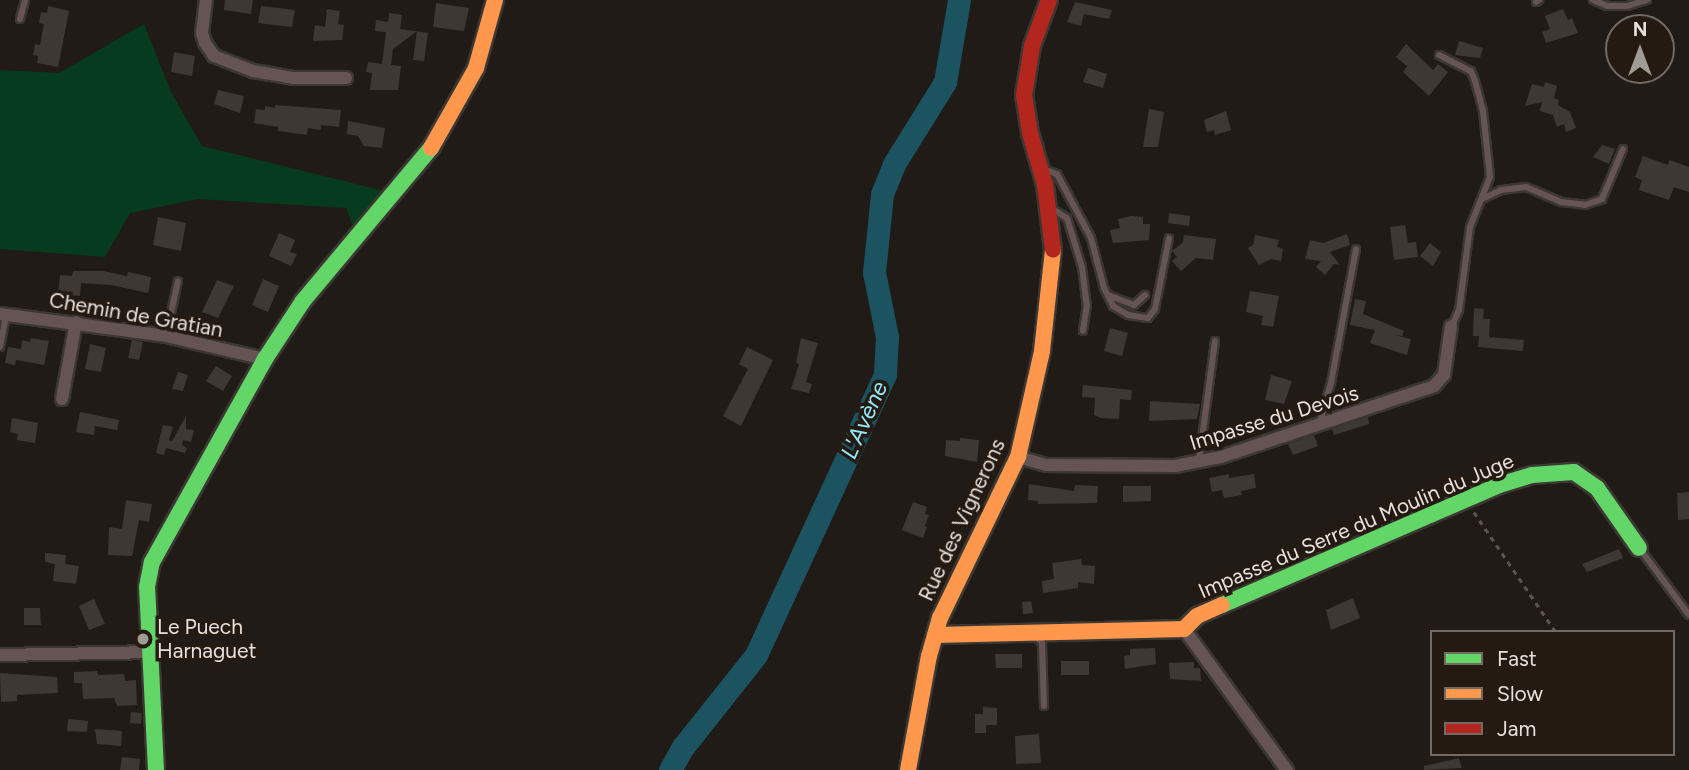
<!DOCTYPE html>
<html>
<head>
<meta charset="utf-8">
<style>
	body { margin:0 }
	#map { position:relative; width:1689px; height:770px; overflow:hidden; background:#201b16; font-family:Figtree,sans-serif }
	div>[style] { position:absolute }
	.green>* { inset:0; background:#073b1f }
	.river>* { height:23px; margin:-11.5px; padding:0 11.5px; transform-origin:11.5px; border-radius:11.5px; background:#1b5460 }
	.building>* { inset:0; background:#3d3834 }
	.path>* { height:2.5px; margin-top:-1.25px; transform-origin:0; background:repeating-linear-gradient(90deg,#5e5352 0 5px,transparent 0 10px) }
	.roads { filter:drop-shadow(2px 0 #3b3732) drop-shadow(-2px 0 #3b3732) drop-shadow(0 2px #3b3732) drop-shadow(0 -2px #3b3732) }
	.lane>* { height:6px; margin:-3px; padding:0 3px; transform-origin:3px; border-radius:3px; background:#665454 }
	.street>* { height:12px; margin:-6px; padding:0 6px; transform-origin:6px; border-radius:6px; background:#665454 }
	.fast>* { height:16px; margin:-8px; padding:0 8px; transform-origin:8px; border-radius:8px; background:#63d668 }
	.slow>* { height:16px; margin:-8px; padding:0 8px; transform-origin:8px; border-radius:8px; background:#ff974d }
	.jam>* { height:16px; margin:-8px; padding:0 8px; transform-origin:8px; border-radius:8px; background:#b3261e }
	.dots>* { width:19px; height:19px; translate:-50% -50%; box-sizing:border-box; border:4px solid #241a12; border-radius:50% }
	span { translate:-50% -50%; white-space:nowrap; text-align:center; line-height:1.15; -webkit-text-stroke:7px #241a12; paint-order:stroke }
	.street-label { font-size:21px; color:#e7e0da }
	.poi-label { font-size:21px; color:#e7e0da }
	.left { translate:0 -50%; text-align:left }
	.water-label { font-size:23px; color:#94e6f9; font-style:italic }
	.legend { position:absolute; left:1430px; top:630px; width:245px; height:126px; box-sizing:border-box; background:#241a12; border:2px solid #726962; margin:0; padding:9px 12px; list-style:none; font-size:21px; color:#e7e0da }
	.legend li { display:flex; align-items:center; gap:14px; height:35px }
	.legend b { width:35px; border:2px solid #726962 }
	.north { position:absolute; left:1605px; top:14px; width:70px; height:70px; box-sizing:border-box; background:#241a12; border:2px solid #726962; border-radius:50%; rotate:0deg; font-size:19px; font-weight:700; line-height:28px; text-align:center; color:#e7e0da }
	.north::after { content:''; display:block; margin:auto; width:24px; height:32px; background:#a19b95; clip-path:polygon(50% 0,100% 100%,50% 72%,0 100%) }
</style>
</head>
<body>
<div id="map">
	<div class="green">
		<i style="clip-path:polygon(144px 24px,171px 92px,202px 146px,384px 191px,354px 229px,346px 208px,198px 199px,130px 213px,105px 257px,0 249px,0 70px,59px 73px)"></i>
	</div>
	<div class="river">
		<i style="left:670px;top:770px;width:26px;rotate:-61deg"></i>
		<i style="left:683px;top:747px;width:117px;rotate:-51.6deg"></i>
		<i style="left:756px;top:655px;width:309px;rotate:-65.3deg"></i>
		<i style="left:885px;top:374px;width:37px;rotate:-87deg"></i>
		<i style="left:887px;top:337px;width:66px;rotate:-101.3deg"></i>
		<i style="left:874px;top:272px;width:78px;rotate:-84.1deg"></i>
		<i style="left:882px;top:194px;width:32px;rotate:-68deg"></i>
		<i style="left:894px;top:164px;width:97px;rotate:-58.1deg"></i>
		<i style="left:945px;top:82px;width:83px;rotate:-80.3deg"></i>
	</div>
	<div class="building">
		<i style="clip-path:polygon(225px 0,253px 0,251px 14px,224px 10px)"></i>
		<i style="clip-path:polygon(1075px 2px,1112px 10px,1109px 19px,1084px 14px,1081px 26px,1067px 22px)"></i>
		<i style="clip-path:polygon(436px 3px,469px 8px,464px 31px,433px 27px)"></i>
		<i style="clip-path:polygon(48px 6px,69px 11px,58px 67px,37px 63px,38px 56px,33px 55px,35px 44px,40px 45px,44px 24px,39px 23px,41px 12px,47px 13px)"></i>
		<i style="clip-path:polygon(261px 6px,295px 10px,292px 27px,258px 23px)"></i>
		<i style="clip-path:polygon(327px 9px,340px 11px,338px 24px,344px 25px,342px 40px,313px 41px,315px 25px,325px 27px)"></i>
		<i style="clip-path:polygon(1563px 9px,1568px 20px,1572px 18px,1578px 33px,1546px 43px,1542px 32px,1550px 29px,1545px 16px)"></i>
		<i style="clip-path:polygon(389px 13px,402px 15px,400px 29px,428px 33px,424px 61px,413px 60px,417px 31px,393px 49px,391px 65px,401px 66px,398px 90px,370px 90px,372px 73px,366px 72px,368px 62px,382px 64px,386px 32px,375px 31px,376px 20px,388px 22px)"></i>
		<i style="clip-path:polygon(1459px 41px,1483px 48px,1480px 58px,1455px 55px)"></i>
		<i style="clip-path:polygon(1406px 44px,1433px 70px,1438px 64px,1448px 72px,1429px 96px,1403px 72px,1407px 66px,1396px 57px)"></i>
		<i style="clip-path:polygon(174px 52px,195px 56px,192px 76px,171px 72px)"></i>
		<i style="clip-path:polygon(1088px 68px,1107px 74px,1103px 88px,1083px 82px)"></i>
		<i style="clip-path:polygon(1545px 82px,1557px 86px,1554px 98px,1559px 100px,1558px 105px,1570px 112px,1576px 128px,1566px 132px,1564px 124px,1557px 127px,1553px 115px,1540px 111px,1542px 102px,1525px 106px,1532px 84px,1544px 87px)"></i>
		<i style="clip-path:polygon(218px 90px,244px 96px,240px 113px,214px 104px)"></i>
		<i style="clip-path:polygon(275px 105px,341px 110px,339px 127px,321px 125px,321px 130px,308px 128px,307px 135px,278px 131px,278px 127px,254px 123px,256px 109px,265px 110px,265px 106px,275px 108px)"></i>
		<i style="clip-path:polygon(1149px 109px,1164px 112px,1158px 147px,1143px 147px)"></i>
		<i style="clip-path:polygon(1226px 111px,1231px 130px,1215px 135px,1214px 130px,1207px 132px,1204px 120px)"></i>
		<i style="clip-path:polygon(348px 121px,385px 128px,382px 148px,364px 146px,358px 136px,347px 134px)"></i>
		<i style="clip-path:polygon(1602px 145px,1615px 149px,1609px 164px,1593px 157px)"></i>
		<i style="clip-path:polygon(1643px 156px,1668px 165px,1669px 160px,1689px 167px,1689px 192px,1674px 187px,1669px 200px,1639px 190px,1642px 180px,1635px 177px)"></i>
		<i style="clip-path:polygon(1169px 213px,1190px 216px,1189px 226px,1168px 223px)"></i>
		<i style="clip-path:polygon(1131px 216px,1143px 217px,1143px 224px,1150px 224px,1149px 240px,1113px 243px,1110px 230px,1120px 228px,1118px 219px)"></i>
		<i style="clip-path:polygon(158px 217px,186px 223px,181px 251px,153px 245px)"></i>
		<i style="clip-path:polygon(1405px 225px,1408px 243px,1416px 242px,1418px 257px,1394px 260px,1390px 227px)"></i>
		<i style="clip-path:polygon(279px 233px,295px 240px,290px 252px,297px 254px,291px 266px,269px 256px)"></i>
		<i style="clip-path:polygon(1347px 234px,1350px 245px,1330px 252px,1340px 265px,1334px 264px,1325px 275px,1316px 267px,1321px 261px,1305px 259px,1310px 240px,1323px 243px)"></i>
		<i style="clip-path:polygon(1184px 235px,1216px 239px,1213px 260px,1196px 258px,1181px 271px,1172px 261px,1177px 257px,1172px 251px,1183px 242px)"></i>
		<i style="clip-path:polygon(1255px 235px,1279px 240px,1277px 247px,1283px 249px,1281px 261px,1271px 259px,1259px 265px,1248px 248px,1253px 245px)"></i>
		<i style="clip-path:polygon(1430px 243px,1441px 252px,1433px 266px,1420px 256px)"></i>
		<i style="clip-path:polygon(73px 271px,103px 271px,127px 276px,128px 272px,151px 277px,148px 293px,111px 285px,81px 283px,80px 296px,58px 294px,60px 275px,72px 276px)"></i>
		<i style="clip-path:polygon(263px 279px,279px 286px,268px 312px,252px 305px)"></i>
		<i style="clip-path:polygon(217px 280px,234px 286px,218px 318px,202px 312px)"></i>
		<i style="clip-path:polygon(1250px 291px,1279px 296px,1273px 327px,1261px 325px,1263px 316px,1246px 312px)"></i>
		<i style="clip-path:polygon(1355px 299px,1366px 301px,1363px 314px,1404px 331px,1402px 336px,1391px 334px,1411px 339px,1407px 355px,1370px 343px,1375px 330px,1350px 325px)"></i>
		<i style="clip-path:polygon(1474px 308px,1484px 309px,1483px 319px,1490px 319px,1489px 337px,1524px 340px,1523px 351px,1478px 347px,1479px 336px,1473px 336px)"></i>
		<i style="clip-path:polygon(1110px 328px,1128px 333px,1122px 356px,1104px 351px)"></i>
		<i style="clip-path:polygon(31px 338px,49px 341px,44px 365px,16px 360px,15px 365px,5px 363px,8px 347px,21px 349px,22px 340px,30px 342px)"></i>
		<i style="clip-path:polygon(801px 338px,818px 343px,806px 382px,812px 384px,809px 393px,791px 389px,799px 364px,796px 363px)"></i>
		<i style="clip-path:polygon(132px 340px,143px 342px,139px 360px,128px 358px)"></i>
		<i style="clip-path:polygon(90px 344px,106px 348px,101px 372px,85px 369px)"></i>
		<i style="clip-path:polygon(747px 347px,773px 360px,741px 426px,723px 416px,748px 369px,739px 364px)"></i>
		<i style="clip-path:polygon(216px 366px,232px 376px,223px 391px,206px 381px)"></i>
		<i style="clip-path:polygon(178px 372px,188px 375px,183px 391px,172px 389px)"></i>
		<i style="clip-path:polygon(1271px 375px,1292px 381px,1284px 404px,1265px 400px)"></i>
		<i style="clip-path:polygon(1083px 385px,1132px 390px,1131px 400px,1120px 399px,1119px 419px,1101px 418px,1094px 415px,1095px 398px,1082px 397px)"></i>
		<i style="clip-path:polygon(1150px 401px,1200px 404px,1197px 419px,1149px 421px)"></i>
		<i style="clip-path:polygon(80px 412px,119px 420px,117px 430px,95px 426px,94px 435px,76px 432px)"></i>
		<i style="clip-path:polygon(186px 416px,186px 429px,194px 430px,191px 442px,183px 440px,182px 445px,187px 448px,185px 453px,166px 448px,164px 455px,156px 453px,163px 425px,173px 427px,169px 440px,172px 441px)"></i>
		<i style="clip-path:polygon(1368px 417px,1369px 424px,1334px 435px,1332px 429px)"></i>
		<i style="clip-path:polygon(12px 418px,38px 423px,35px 443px,17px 440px,18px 434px,10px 432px)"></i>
		<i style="clip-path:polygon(1314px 435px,1318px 446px,1293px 455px,1288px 444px)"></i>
		<i style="clip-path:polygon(960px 438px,979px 440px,977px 462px,945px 456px,946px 440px,960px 441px)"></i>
		<i style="clip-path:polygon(1229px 474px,1229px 478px,1254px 474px,1256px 488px,1241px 491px,1242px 495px,1224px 498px,1222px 490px,1212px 492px,1209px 478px)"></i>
		<i style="clip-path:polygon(1029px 484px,1074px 491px,1075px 485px,1098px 486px,1097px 503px,1038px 504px,1038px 501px,1028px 500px)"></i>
		<i style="clip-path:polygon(1123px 486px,1151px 486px,1151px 501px,1123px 502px)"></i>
		<i style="clip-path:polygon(1689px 492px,1689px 519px,1678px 520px,1677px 493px)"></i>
		<i style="clip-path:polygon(126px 500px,152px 504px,149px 522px,139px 520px,132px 556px,108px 555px,109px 527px,122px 529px)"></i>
		<i style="clip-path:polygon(913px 502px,927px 507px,925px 514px,929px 515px,925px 526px,927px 527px,923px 538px,902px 530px)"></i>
		<i style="clip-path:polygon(1619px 549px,1623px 558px,1587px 572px,1582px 564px)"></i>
		<i style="clip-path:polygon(45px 553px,66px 555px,65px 564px,79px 566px,76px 584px,53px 581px,55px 564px,45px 562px)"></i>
		<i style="clip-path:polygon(1081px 559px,1082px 565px,1095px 566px,1094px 584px,1078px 582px,1078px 588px,1043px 593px,1042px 581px,1054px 579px,1052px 563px)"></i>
		<i style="clip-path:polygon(1353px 598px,1360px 618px,1331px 630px,1326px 610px)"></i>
		<i style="clip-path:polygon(94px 599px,105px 624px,89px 630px,79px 606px)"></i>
		<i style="clip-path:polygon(1031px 601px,1033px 613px,1023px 614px,1022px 602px)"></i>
		<i style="clip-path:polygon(24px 608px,40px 608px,41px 625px,24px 625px)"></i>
		<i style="clip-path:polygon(1155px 648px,1156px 664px,1125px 669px,1124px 656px,1130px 655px,1130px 649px)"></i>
		<i style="clip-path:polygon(995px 654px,1022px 654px,1022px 668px,996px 668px)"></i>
		<i style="clip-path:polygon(1061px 661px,1089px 661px,1089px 675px,1061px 675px)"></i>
		<i style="clip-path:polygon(1194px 662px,1194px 668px,1200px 668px,1201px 681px,1170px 679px,1169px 663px)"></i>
		<i style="clip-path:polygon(97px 671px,98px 675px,124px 674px,125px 681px,136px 680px,137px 705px,117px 706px,114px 698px,83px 699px,82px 683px,74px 683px,74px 672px)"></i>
		<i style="clip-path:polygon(0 673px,57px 677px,58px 693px,17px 695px,17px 701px,1px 702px)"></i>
		<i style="clip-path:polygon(983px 707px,997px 708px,997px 725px,986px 725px,986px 733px,975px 733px,975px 714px,983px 714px)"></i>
		<i style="clip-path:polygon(131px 712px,142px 713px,141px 724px,130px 723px)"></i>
		<i style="clip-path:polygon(68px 719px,88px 721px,87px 732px,67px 731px)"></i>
		<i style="clip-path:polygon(95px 729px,122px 731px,121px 746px,97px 744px)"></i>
		<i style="clip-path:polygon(1039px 734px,1041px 763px,1016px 764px,1015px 736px)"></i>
		<i style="clip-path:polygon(122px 757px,140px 759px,139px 770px,120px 770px)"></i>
		<i style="clip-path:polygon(1459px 758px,1462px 768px,1424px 770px,1424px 766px)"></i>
	</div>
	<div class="path">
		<i style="left:1474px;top:512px;width:145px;rotate:55.7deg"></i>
	</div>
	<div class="roads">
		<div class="lane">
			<i style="left:1593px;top:0;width:15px;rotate:23deg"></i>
			<i style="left:1607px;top:6px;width:20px"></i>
			<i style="left:1627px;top:6px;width:21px;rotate:-17deg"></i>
			<i style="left:1536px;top:2px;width:4px;rotate:-34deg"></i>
			<i style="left:20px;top:19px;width:20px;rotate:-75deg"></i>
			<i style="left:1439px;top:55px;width:36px;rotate:27deg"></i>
			<i style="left:1471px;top:71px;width:11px;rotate:68deg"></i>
			<i style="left:1475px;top:81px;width:31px;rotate:75deg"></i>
			<i style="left:1483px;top:111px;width:66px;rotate:83.9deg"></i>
			<i style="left:1490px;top:177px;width:54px;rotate:111.8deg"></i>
			<i style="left:1470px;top:227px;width:84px;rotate:97.5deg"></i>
			<i style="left:1459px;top:310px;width:17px;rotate:114deg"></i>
			<i style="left:1043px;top:169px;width:15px;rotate:20deg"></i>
			<i style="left:1057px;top:174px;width:72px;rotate:62deg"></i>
			<i style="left:1091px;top:238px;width:52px;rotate:75.4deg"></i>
			<i style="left:1104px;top:288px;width:20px;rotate:63deg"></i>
			<i style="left:1113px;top:306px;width:17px;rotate:31deg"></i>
			<i style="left:1128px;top:315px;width:20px;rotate:9deg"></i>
			<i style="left:1148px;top:318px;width:11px;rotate:-52deg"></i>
			<i style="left:1155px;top:309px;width:72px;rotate:-78.8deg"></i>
			<i style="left:1482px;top:199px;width:21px;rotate:-25deg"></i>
			<i style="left:1501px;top:190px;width:25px;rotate:-7deg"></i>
			<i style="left:1526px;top:187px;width:39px;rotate:23deg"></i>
			<i style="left:1562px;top:202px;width:23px;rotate:7deg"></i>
			<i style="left:1585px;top:205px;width:18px;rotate:-19deg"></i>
			<i style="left:1602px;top:199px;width:54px;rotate:-67.2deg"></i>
			<i style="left:1054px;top:210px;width:15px;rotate:32deg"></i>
			<i style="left:1067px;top:218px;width:51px;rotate:73deg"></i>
			<i style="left:1082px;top:267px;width:38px;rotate:83deg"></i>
			<i style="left:1087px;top:305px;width:26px;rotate:99deg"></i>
			<i style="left:1108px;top:295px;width:28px;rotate:21deg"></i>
			<i style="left:1134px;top:305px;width:15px;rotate:-42deg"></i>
			<i style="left:166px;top:336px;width:56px;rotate:-77.7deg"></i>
			<i style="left:0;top:347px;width:33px;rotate:-79deg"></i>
			<i style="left:1319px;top:425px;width:44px;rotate:-74.1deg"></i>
			<i style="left:1331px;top:383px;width:136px;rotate:-79.4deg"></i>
			<i style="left:1199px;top:461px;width:121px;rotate:-82.4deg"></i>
			<i style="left:1640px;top:549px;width:82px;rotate:53.4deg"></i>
			<i style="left:1037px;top:637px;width:8px;rotate:50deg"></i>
			<i style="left:1042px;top:643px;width:63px;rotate:88.2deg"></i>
		</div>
		<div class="street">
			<i style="left:206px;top:0;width:33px;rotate:97deg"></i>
			<i style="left:202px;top:33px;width:10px;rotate:73deg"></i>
			<i style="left:205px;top:43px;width:16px;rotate:55deg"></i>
			<i style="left:214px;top:56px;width:42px;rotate:21deg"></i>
			<i style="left:253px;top:71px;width:42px;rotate:9.7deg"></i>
			<i style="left:294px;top:78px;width:52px"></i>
			<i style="left:0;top:314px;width:167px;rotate:7.5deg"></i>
			<i style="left:166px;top:336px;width:102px;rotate:13.1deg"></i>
			<i style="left:62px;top:399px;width:78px;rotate:-79.7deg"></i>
			<i style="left:1018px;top:457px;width:29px;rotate:16deg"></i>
			<i style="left:1046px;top:465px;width:129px;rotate:0.4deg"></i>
			<i style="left:1175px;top:466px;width:47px;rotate:-11.1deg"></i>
			<i style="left:1221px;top:457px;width:225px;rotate:-18.4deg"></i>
			<i style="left:1434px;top:386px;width:15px;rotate:-48deg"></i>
			<i style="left:1444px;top:375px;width:49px;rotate:-81.9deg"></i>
			<i style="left:1184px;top:629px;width:175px;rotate:53.9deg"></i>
			<i style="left:0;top:655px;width:152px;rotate:-1.1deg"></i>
		</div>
		<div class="fast">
			<i style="left:1222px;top:605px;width:302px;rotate:-23.4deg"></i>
			<i style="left:1499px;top:485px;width:34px;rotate:-17deg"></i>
			<i style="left:1532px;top:475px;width:42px;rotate:-4.1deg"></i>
			<i style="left:1574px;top:472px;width:28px;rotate:35deg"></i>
			<i style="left:1597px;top:488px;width:73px;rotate:55deg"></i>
			<i style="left:156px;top:770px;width:183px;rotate:-92.8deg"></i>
			<i style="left:147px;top:587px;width:25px;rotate:-79deg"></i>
			<i style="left:152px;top:562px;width:232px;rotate:-60.9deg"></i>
			<i style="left:265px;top:359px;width:69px;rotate:-56.8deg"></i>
			<i style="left:303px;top:301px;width:199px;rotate:-50.1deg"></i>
		</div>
		<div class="slow">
			<i style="left:431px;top:148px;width:92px;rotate:-60.6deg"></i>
			<i style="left:476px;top:68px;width:71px;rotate:-74.4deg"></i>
			<i style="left:935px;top:635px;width:249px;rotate:-1.4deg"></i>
			<i style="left:1184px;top:629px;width:18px;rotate:-45deg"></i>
			<i style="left:1197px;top:616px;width:27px;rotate:-24deg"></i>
			<i style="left:908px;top:770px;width:116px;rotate:-79.6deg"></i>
			<i style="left:929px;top:656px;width:40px;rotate:-74deg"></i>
			<i style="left:940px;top:618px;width:179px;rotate:-64.2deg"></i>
			<i style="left:1018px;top:457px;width:109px;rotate:-77.2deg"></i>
			<i style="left:1042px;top:351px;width:102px;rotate:-83.8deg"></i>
		</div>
		<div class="jam">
			<i style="left:1049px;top:0;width:49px;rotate:110.3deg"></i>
			<i style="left:1032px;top:46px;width:50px;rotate:99.3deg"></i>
			<i style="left:1024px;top:95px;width:38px;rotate:81deg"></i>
			<i style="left:1030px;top:133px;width:54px;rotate:73.9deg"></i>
			<i style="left:1045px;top:185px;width:65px;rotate:83deg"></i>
		</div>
	</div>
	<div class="dots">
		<i style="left:143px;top:639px;background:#a19b95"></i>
	</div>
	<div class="street-label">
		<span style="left:136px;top:315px;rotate:10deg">Chemin de Gratian</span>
		<span style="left:1274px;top:418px;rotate:-17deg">Impasse du Devois</span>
		<span style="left:962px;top:520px;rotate:-65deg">Rue des Vignerons</span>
		<span style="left:1356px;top:526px;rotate:-23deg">Impasse du Serre du Moulin du Juge</span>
	</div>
	<div class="poi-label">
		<span class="left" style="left:157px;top:639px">Le Puech<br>Harnaguet</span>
	</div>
	<div class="water-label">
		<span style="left:864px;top:420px;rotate:-66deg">L'Avène</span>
	</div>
	<ul class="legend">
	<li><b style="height:9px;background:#63d668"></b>Fast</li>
	<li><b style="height:9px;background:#ff974d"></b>Slow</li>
	<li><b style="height:9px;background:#b3261e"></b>Jam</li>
	</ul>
	<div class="north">N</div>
</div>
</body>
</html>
